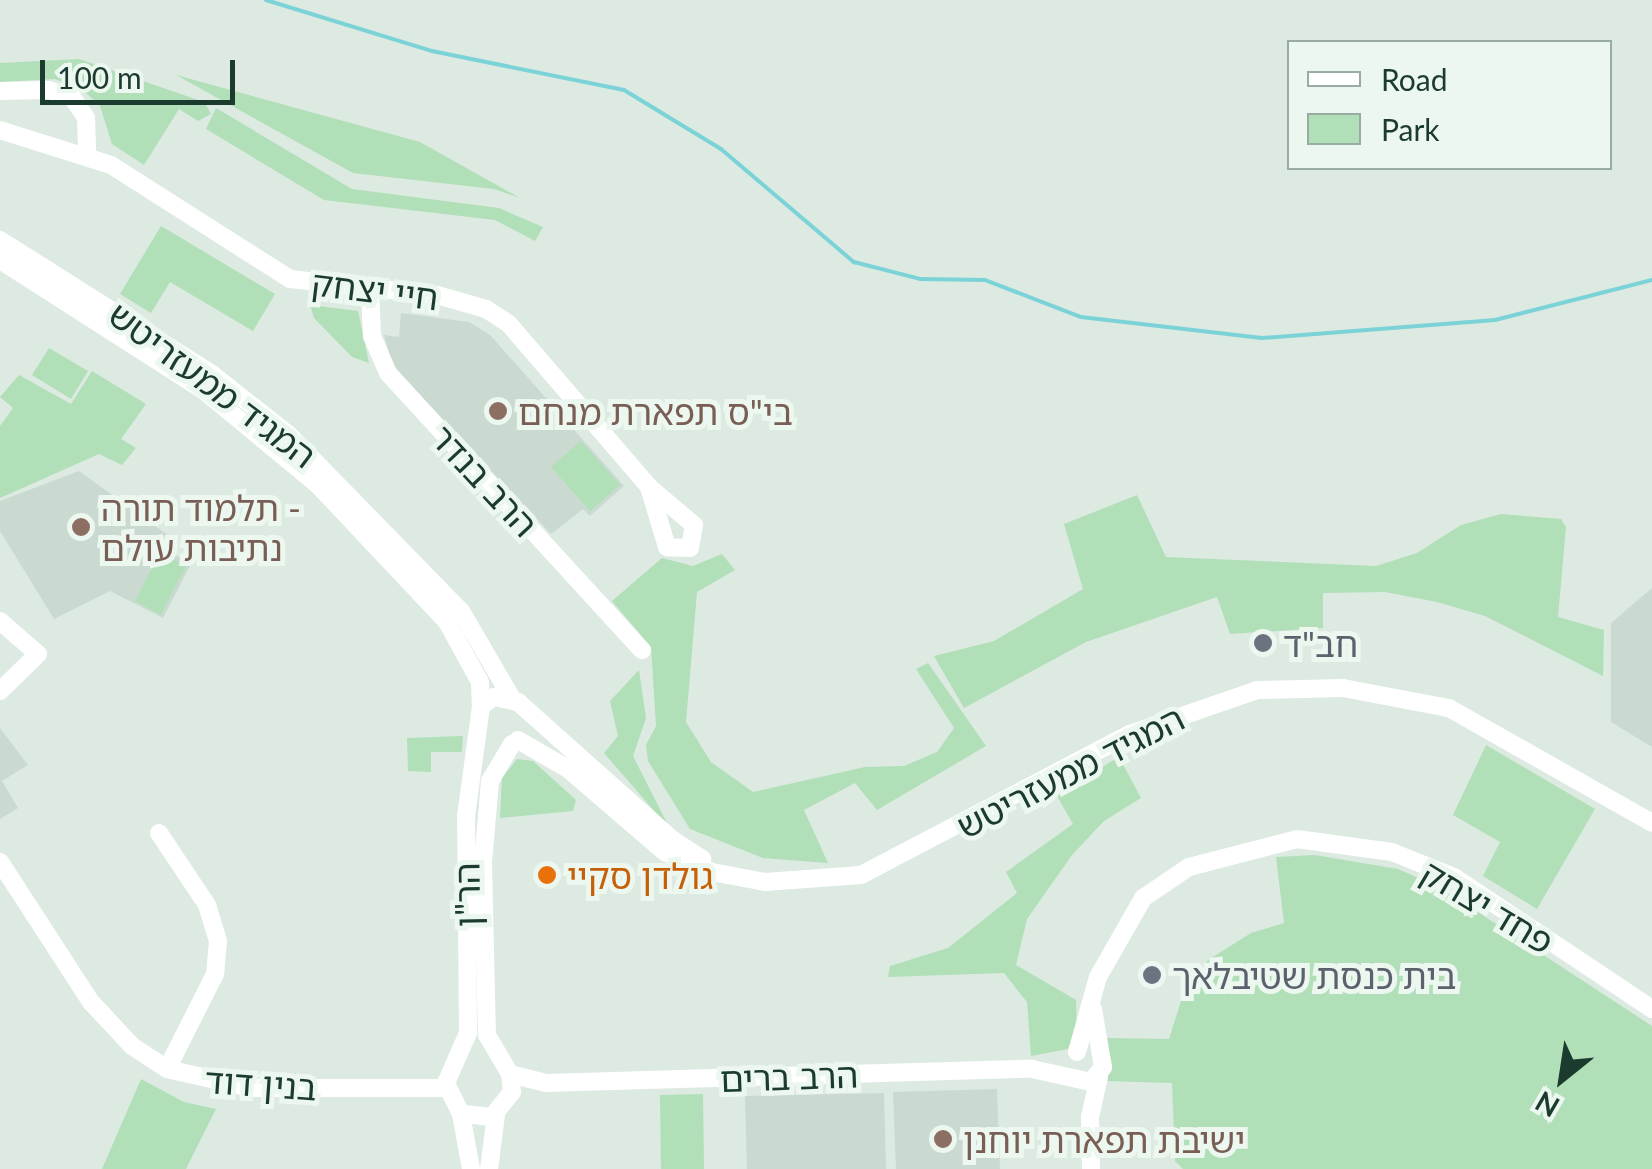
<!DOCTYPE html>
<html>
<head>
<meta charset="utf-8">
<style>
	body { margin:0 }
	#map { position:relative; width:1652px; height:1169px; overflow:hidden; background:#dceae2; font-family:Lato,"Noto Sans Hebrew",sans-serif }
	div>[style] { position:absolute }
	.built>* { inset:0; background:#cadad1 }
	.green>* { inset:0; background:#b1dfb8 }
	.stream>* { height:4px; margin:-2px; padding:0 2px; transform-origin:2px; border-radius:2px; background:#7cd3d7 }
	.minor>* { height:18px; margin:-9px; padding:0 9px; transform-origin:9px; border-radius:9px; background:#fff }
	.dots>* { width:28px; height:28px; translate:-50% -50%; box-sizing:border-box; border:5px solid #ecf7f0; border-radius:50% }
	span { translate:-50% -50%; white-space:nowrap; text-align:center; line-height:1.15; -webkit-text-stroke:10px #ecf7f0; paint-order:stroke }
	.street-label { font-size:35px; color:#1c3b2f }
	.education-label { font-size:35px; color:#785e54 }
	.left { translate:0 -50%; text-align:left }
	.worship-label { font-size:35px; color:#5b616d }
	.food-label { font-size:35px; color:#c56008 }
	.legend { position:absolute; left:1287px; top:40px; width:325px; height:130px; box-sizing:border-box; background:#ecf7f0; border:2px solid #99aca3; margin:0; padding:12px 18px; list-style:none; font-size:30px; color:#1c3b2f }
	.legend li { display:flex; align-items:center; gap:20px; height:50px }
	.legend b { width:50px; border:2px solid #99aca3 }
	.north { position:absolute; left:1512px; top:1029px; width:100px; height:100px; -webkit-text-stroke:8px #ecf7f0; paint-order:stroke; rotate:210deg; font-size:28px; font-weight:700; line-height:40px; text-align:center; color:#1c3b2f }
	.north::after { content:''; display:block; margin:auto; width:35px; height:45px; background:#1c3b2f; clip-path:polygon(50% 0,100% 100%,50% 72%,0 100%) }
	.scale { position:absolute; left:40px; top:60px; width:195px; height:45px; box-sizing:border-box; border:5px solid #1c3b2f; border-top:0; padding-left:12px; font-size:30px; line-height:35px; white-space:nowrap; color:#1c3b2f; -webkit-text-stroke:8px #ecf7f0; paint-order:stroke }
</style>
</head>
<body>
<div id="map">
	<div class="built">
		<i style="clip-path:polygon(401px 313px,469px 322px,490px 335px,624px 486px,590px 516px,583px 509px,551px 534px,393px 367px,384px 335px,399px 337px)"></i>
		<i style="clip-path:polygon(79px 471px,169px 536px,168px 551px,191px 564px,163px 618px,110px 591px,54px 619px,0 531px,0 501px)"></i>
		<i style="clip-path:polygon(1652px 588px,1652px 747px,1611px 722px,1611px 623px)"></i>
		<i style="clip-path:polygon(0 728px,28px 765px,2px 781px,18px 808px,0 819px)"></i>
		<i style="clip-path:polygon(997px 1089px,1000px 1169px,896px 1169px,893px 1092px)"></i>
		<i style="clip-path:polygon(884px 1093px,886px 1169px,747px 1169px,745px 1096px)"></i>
	</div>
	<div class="green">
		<i style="clip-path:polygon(79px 59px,204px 102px,211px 114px,198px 121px,179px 109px,144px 165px,112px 144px,100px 106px,83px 90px,55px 79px,0 82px,0 63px)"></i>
		<i style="clip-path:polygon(176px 75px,420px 142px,520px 198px,494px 189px,353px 173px)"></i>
		<i style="clip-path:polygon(216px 108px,352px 189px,499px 208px,543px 227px,535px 241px,495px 220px,324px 200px,206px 129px)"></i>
		<i style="clip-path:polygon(161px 226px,275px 294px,253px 331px,170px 282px,151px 313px,120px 294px)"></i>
		<i style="clip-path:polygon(310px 305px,358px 311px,369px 363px,352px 357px,314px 318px)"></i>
		<i style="clip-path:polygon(49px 348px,88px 371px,71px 399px,32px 375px)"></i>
		<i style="clip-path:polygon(92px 371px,146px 404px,121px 439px,136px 448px,122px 465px,99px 454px,0 498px,0 426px,13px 408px,0 397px,19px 375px,71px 404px)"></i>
		<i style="clip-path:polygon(581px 441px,620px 485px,590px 511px,551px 467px)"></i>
		<i style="clip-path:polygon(1137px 495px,1166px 557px,1376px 566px,1417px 553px,1461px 525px,1501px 514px,1561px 519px,1566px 527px,1558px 617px,1604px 630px,1603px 676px,1485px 616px,1437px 602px,1385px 592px,1323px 593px,1323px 628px,1230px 634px,1217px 597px,1086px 642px,964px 708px,934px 656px,994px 641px,1083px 589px,1064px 524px)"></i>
		<i style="clip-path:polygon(160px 552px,186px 566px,161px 615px,135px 601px)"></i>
		<i style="clip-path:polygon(722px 554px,735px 570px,697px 592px,686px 722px,711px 762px,753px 792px,865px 767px,904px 766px,937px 752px,954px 728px,916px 669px,928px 663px,986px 746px,877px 810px,855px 783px,804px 810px,828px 863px,763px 858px,690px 829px,648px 761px,646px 745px,656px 726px,651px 647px,612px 601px,662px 558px,693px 566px)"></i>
		<i style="clip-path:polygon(639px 670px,646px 718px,633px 756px,670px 829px,604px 753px,618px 736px,610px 701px)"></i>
		<i style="clip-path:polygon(463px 736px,462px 752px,431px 752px,431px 772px,408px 771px,407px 738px)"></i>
		<i style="clip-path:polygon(1486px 745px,1595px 809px,1537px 909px,1483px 876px,1500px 842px,1453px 815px)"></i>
		<i style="clip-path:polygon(1119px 757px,1141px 798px,1104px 821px,1072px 855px,1027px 919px,1016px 965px,1076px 1000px,1077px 1031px,1068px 1049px,1031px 1056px,1027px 1002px,1004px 973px,888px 977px,890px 966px,948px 948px,1017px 893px,1006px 872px,1073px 824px,1056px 794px)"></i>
		<i style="clip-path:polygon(517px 759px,533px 761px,576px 800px,573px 811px,500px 818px,502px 778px)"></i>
		<i style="clip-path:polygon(1315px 855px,1398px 869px,1441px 888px,1652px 1026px,1652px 1169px,1183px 1169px,1175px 1161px,1172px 1083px,1106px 1081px,1111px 1064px,1104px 1038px,1169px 1039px,1182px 998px,1208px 960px,1251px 933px,1284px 923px,1276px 857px)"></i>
		<i style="clip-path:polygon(141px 1079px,184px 1102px,216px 1109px,186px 1169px,102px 1169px)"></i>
		<i style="clip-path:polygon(703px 1094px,704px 1169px,661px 1169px,660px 1095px)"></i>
	</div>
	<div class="stream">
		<i style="left:266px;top:0;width:174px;rotate:17.1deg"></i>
		<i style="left:432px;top:51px;width:196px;rotate:11.5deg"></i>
		<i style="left:624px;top:90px;width:114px;rotate:31.3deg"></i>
		<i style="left:721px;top:149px;width:175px;rotate:40.4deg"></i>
		<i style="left:854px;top:262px;width:68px;rotate:14.4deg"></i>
		<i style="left:920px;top:279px;width:65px;rotate:0.9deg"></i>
		<i style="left:985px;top:280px;width:103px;rotate:21.1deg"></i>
		<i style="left:1081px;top:317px;width:182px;rotate:6.6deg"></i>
		<i style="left:1262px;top:338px;width:234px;rotate:-4.4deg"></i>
		<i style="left:1495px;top:320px;width:162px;rotate:-14.3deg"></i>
	</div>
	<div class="minor">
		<i style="left:0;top:91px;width:49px;rotate:-1.2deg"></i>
		<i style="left:49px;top:90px;width:24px;rotate:17deg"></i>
		<i style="left:72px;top:97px;width:25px;rotate:56deg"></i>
		<i style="left:86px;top:118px;width:36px;rotate:88deg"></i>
		<i style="left:0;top:130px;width:116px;rotate:17.5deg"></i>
		<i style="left:111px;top:165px;width:212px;rotate:32.5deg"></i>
		<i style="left:290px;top:279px;width:148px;rotate:6.2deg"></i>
		<i style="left:437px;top:295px;width:51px;rotate:15.9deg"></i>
		<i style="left:486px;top:309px;width:27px;rotate:33deg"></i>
		<i style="left:509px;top:324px;width:215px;rotate:49.3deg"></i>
		<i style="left:649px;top:487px;width:59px;rotate:40.2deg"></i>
		<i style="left:694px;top:525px;width:23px;rotate:100deg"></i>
		<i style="left:690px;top:548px;width:23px;rotate:-178deg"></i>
		<i style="left:667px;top:547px;width:63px;rotate:-106.7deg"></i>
		<i style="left:0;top:240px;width:251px;rotate:32.3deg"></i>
		<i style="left:212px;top:374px;width:98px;rotate:38.4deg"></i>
		<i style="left:289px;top:435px;width:246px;rotate:45.7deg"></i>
		<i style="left:461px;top:611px;width:99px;rotate:59.8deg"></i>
		<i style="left:0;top:260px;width:240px;rotate:32.6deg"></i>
		<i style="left:202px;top:389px;width:151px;rotate:39.6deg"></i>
		<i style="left:318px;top:485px;width:188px;rotate:46.7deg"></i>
		<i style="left:447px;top:622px;width:68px;rotate:61.2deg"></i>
		<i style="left:480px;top:682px;width:24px;rotate:88deg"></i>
		<i style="left:370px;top:289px;width:47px;rotate:87.6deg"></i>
		<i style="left:372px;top:336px;width:40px;rotate:66.6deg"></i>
		<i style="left:388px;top:373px;width:376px;rotate:47.5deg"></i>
		<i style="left:0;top:621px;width:50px;rotate:41deg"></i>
		<i style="left:38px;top:654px;width:53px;rotate:135.8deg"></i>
		<i style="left:518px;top:740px;width:58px;rotate:30.1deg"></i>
		<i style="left:568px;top:769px;width:128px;rotate:40.6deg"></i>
		<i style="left:665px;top:852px;width:51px;rotate:23.1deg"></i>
		<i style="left:712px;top:872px;width:54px;rotate:10.7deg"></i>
		<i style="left:765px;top:882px;width:96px;rotate:-4.2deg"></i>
		<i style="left:861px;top:875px;width:304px;rotate:-27.7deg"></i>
		<i style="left:1130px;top:734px;width:134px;rotate:-19.1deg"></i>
		<i style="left:1257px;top:690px;width:86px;rotate:-1.3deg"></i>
		<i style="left:1343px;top:688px;width:108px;rotate:10.7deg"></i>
		<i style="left:1449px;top:708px;width:233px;rotate:29.5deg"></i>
		<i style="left:512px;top:744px;width:43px;rotate:120.7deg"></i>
		<i style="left:490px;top:781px;width:82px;rotate:94.9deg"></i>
		<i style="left:483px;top:863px;width:172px;rotate:88.7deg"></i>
		<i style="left:487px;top:1035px;width:45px;rotate:59.5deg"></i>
		<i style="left:510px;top:1074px;width:18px;rotate:84deg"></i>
		<i style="left:512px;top:1092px;width:32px;rotate:129deg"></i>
		<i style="left:492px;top:1117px;width:31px;rotate:-174deg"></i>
		<i style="left:461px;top:1114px;width:34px;rotate:-116deg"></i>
		<i style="left:446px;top:1083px;width:55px;rotate:-66.3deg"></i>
		<i style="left:468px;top:1033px;width:217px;rotate:-90.5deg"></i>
		<i style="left:466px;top:816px;width:111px;rotate:-82.2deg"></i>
		<i style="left:481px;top:706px;width:16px;rotate:-35deg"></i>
		<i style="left:494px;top:697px;width:25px;rotate:12deg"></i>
		<i style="left:518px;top:702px;width:208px;rotate:41.7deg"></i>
		<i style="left:673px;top:840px;width:35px;rotate:33deg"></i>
		<i style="left:159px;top:833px;width:87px;rotate:56.3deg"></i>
		<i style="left:207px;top:905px;width:38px;rotate:73deg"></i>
		<i style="left:218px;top:941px;width:33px;rotate:95deg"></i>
		<i style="left:215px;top:974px;width:106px;rotate:116.8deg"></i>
		<i style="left:0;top:862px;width:167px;rotate:57deg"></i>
		<i style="left:91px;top:1002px;width:60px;rotate:47deg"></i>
		<i style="left:132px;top:1046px;width:42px;rotate:33.3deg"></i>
		<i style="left:167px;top:1069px;width:86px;rotate:12.7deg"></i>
		<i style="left:251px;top:1088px;width:195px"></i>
		<i style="left:1077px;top:1052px;width:78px;rotate:-74.4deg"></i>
		<i style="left:1098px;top:977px;width:91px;rotate:-60.3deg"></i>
		<i style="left:1143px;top:898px;width:55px;rotate:-34deg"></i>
		<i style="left:1189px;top:867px;width:112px;rotate:-14.5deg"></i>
		<i style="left:1297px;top:839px;width:96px;rotate:7.8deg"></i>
		<i style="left:1392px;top:852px;width:67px;rotate:22deg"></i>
		<i style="left:1454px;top:877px;width:238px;rotate:33.7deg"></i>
		<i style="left:510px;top:1074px;width:37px;rotate:14deg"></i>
		<i style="left:546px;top:1083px;width:486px;rotate:-1.7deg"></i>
		<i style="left:1032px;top:1069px;width:60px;rotate:12.4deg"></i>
		<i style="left:1091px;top:1082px;width:19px;rotate:-51deg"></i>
		<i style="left:1103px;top:1067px;width:59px;rotate:-99.8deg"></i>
		<i style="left:461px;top:1114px;width:56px;rotate:79.7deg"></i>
		<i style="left:489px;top:1169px;width:54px;rotate:-82.6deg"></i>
		<i style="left:1091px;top:1169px;width:52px;rotate:-91.1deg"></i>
		<i style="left:1090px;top:1117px;width:41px;rotate:-77.3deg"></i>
	</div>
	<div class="dots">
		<i style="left:498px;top:411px;background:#8d6e63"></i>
		<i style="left:81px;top:527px;background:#8d6e63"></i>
		<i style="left:1263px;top:643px;background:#6b7280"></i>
		<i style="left:547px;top:875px;background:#e8710a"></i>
		<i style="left:1152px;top:975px;background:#6b7280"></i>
		<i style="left:943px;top:1139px;background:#8d6e63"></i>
	</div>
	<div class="street-label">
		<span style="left:375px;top:289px;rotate:7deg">חיי יצחק</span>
		<span style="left:213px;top:384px;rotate:37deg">המגיד ממעזריטש</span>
		<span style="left:485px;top:480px;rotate:47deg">הרב בנדר</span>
		<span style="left:1070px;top:771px;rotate:-27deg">המגיד ממעזריטש</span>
		<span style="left:466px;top:895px;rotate:-91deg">הר"ן</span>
		<span style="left:1488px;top:906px;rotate:31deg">פחד יצחק</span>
		<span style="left:789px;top:1076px;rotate:-2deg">הרב ברים</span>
		<span style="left:261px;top:1083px;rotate:4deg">בנין דוד</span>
	</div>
	<div class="education-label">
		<span class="left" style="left:518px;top:411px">בי"ס תפארת מנחם</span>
		<span class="left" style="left:101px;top:527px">תלמוד תורה -<br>נתיבות עולם</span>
		<span class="left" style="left:963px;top:1139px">ישיבת תפארת יוחנן</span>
	</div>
	<div class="worship-label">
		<span class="left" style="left:1283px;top:643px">חב"ד</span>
		<span class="left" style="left:1172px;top:975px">בית כנסת שטיבלאך</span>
	</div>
	<div class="food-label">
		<span class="left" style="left:567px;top:875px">גולדן סקיי</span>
	</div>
	<ul class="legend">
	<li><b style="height:12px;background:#fff"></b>Road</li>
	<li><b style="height:28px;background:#b1dfb8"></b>Park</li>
	</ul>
	<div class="north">N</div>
	<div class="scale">100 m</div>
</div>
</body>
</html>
